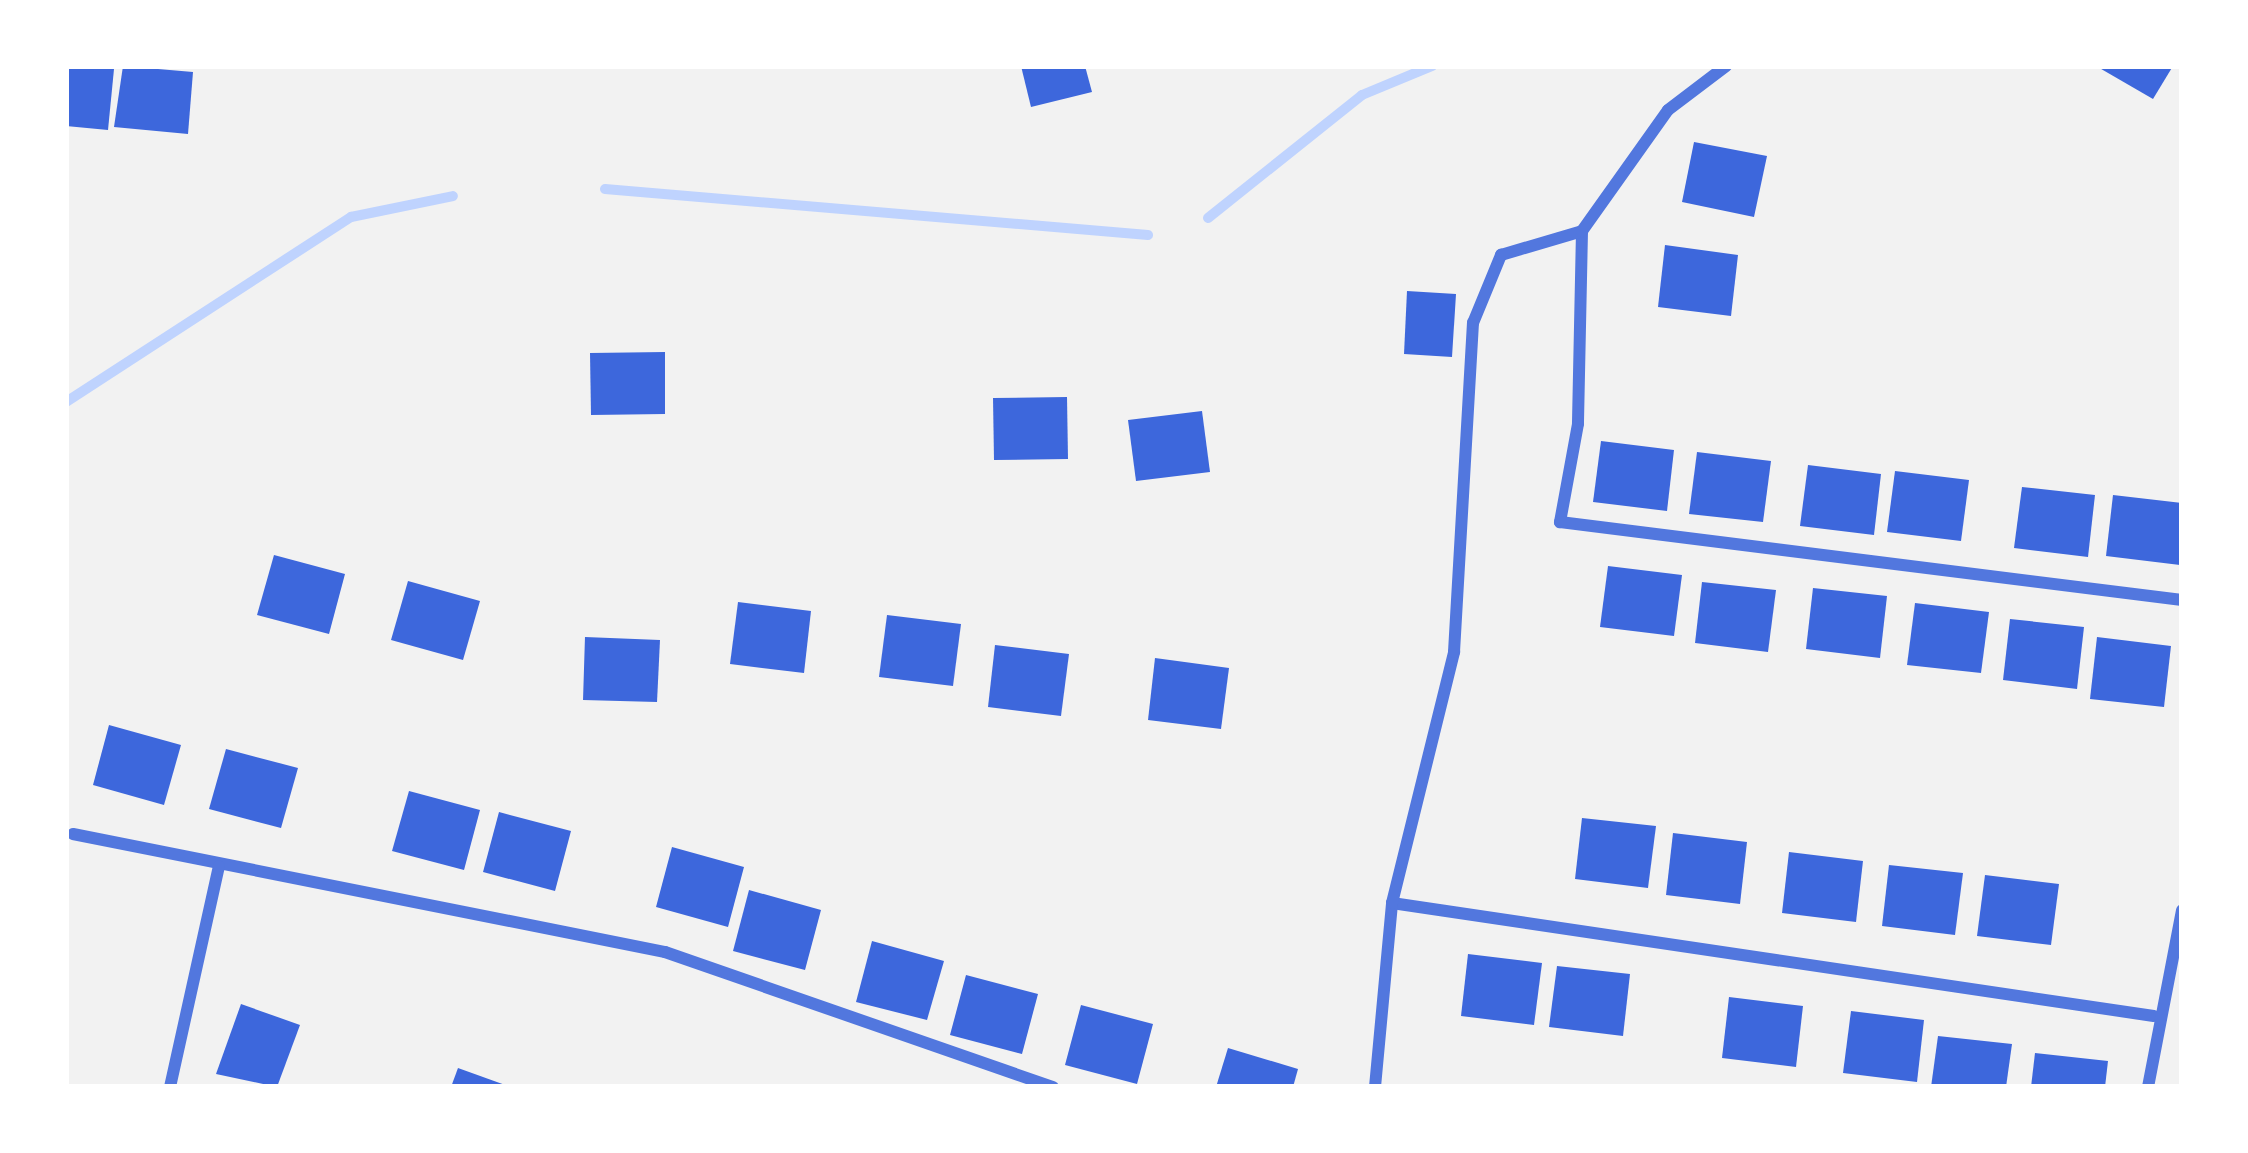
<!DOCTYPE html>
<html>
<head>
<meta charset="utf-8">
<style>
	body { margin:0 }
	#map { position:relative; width:2248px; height:1153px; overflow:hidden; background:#f2f2f2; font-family:Lato,sans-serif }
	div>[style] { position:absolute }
	.stream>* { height:10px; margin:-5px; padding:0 5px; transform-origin:5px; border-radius:5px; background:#bfd3fe }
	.building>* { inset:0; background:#3d67dc }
	.minor>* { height:12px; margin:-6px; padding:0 6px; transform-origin:6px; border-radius:6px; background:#5277de }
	span { translate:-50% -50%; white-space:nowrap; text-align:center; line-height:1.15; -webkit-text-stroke:12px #fff; paint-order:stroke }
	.frame { position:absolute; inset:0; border:69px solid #fff; pointer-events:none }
</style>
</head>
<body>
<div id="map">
	<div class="stream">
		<i style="left:605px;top:189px;width:545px;rotate:4.84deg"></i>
		<i style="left:1208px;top:218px;width:197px;rotate:-38.6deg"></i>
		<i style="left:1362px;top:95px;width:76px;rotate:-22.5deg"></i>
		<i style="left:66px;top:402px;width:340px;rotate:-33deg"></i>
		<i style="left:351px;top:217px;width:104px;rotate:-11.6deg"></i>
	</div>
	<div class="building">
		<i style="clip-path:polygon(66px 66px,114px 69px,108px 130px,66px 126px)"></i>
		<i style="clip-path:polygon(123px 66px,193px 72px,188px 134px,114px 127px)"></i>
		<i style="clip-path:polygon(1021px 66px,1085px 66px,1092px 92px,1031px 107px)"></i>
		<i style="clip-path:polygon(2096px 66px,2173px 66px,2153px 99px)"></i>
		<i style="clip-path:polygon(1694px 142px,1767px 156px,1754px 217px,1682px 202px)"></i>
		<i style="clip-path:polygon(1665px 245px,1738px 255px,1731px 316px,1658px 307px)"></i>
		<i style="clip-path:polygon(1407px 291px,1456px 294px,1452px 357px,1404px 354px)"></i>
		<i style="clip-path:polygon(665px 352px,665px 414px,591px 415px,590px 353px)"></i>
		<i style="clip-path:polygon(1067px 397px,1068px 459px,994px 460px,993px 398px)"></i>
		<i style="clip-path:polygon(1202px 411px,1210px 472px,1136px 481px,1128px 420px)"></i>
		<i style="clip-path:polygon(1601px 441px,1674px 450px,1667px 511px,1593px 502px)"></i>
		<i style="clip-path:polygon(1697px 452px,1771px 461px,1763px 522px,1689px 514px)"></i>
		<i style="clip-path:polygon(1808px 465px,1881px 474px,1874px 535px,1800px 526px)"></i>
		<i style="clip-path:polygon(1895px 471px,1969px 480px,1961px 541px,1887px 532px)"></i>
		<i style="clip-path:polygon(2022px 487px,2095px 495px,2088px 557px,2014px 548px)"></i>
		<i style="clip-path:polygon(2113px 495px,2182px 503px,2180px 565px,2106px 556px)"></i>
		<i style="clip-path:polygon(274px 555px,345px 574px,329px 634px,257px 615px)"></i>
		<i style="clip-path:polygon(1608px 566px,1682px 575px,1674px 636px,1600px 627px)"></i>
		<i style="clip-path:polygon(408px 581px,480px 601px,463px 660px,391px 640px)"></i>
		<i style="clip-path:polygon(1702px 582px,1776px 590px,1768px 652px,1695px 643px)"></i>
		<i style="clip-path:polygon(1813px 588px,1887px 596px,1880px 658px,1806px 649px)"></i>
		<i style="clip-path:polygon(738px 602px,811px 611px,804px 673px,730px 664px)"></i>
		<i style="clip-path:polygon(1915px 603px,1989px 612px,1981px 673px,1907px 665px)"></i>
		<i style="clip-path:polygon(887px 615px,961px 624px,953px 686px,879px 677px)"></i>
		<i style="clip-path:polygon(2010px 619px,2084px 627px,2077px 689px,2003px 680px)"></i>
		<i style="clip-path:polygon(585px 637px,660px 640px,657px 702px,583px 700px)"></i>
		<i style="clip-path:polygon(2097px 637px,2171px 646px,2164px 707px,2090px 699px)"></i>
		<i style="clip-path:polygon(995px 645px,1069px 654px,1061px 716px,988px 707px)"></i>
		<i style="clip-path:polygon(1155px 658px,1229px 668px,1221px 729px,1148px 720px)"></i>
		<i style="clip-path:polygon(109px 725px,181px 745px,164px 805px,93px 785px)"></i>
		<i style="clip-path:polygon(226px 749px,298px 768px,281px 828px,209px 809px)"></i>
		<i style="clip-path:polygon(409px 791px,480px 810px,464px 870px,392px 851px)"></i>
		<i style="clip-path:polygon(499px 812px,571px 831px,555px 891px,483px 872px)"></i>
		<i style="clip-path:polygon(1582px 818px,1656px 826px,1648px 888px,1575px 879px)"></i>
		<i style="clip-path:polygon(1673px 833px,1747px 842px,1740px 904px,1666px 895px)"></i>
		<i style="clip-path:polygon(672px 847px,744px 867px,728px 927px,656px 907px)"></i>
		<i style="clip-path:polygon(1789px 852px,1863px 861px,1856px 922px,1782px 913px)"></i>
		<i style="clip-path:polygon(1889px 865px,1963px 873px,1955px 935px,1882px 926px)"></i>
		<i style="clip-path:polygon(1985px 875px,2059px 884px,2051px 945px,1977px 936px)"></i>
		<i style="clip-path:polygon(749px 890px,821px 910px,805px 970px,733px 951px)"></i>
		<i style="clip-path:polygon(872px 941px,944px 961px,927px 1020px,856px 1002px)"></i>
		<i style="clip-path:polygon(1468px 954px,1542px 963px,1534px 1025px,1461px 1016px)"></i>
		<i style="clip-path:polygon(1557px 966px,1630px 974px,1623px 1036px,1549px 1027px)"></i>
		<i style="clip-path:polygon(966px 975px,1038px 994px,1022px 1054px,950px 1035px)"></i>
		<i style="clip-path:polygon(1729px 997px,1803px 1006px,1796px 1067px,1722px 1058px)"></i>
		<i style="clip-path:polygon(241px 1004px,300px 1025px,277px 1087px,216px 1074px)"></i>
		<i style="clip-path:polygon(1081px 1005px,1153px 1024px,1137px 1084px,1065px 1065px)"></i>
		<i style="clip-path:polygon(1851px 1011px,1924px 1020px,1917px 1082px,1843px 1073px)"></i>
		<i style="clip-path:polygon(1938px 1036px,2012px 1044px,2006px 1087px,1931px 1087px)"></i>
		<i style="clip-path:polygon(1228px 1048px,1298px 1069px,1293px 1087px,1216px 1087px)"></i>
		<i style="clip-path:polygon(2035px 1053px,2108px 1061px,2105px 1087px,2031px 1087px)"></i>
		<i style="clip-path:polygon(458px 1068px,508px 1086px,508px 1087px,451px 1087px)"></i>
	</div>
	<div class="minor">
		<i style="left:1582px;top:231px;width:193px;rotate:91.2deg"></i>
		<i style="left:1578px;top:424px;width:100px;rotate:100.4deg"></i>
		<i style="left:1560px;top:522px;width:627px;rotate:7.15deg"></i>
		<i style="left:73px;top:834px;width:604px;rotate:11.27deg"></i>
		<i style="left:665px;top:952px;width:411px;rotate:19.2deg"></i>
		<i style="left:1392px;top:903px;width:770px;rotate:8.44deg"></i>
		<i style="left:170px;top:1087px;width:226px;rotate:-77.5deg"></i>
		<i style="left:1375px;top:1087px;width:185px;rotate:-84.7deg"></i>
		<i style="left:1392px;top:903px;width:259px;rotate:-76.1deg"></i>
		<i style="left:1454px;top:652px;width:330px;rotate:-86.7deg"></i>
		<i style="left:1473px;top:323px;width:74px;rotate:-67.6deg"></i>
		<i style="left:1501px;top:255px;width:84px;rotate:-16.5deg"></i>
		<i style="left:1582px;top:231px;width:148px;rotate:-54.6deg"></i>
		<i style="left:1668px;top:110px;width:73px;rotate:-37.2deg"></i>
		<i style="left:2148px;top:1087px;width:180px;rotate:-79.1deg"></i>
	</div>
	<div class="frame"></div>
</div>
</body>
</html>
